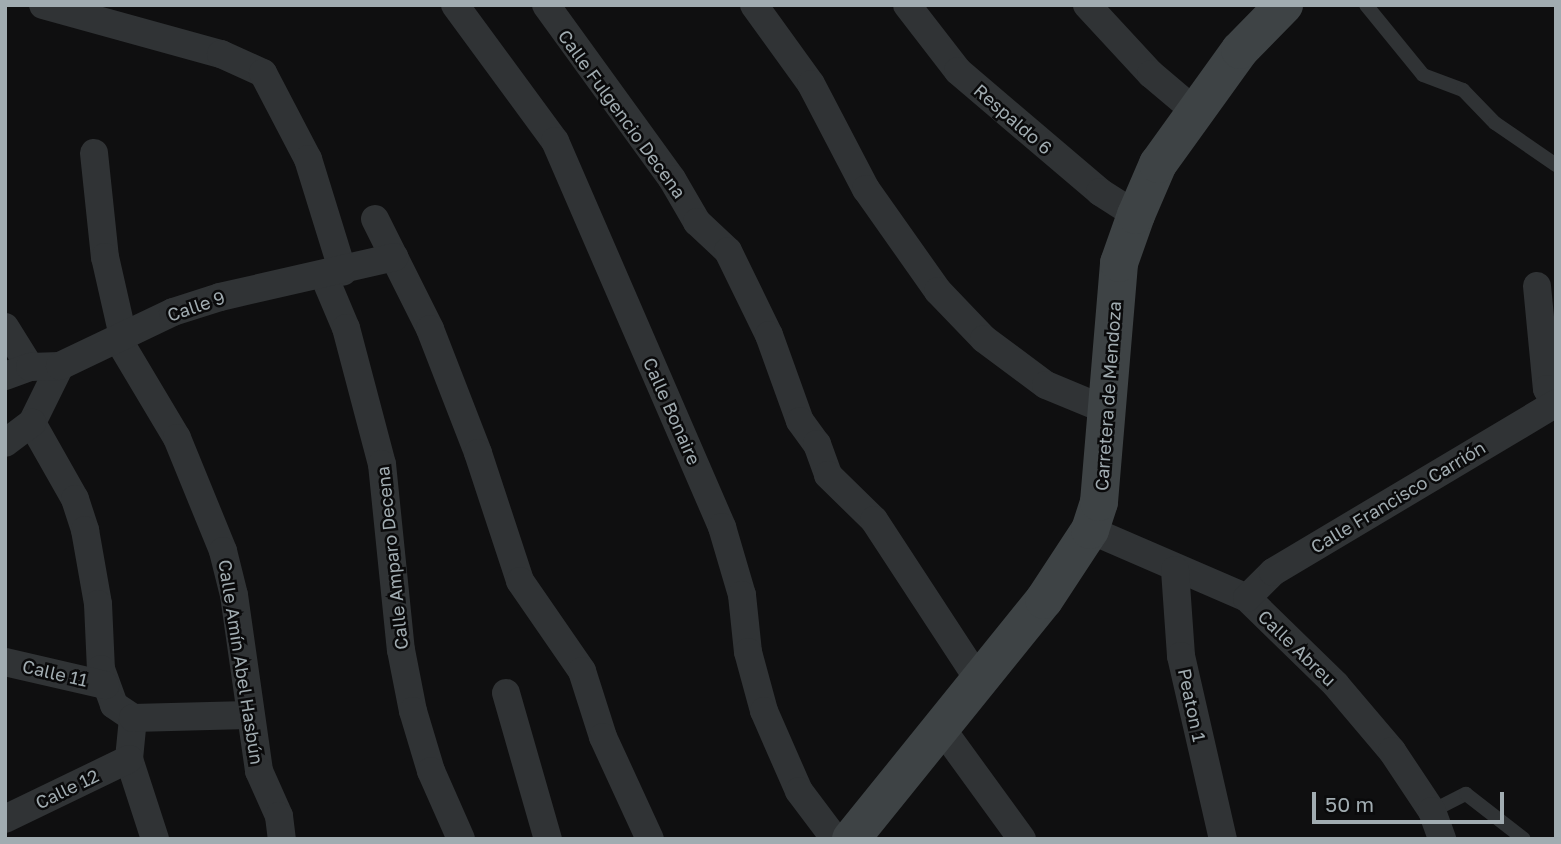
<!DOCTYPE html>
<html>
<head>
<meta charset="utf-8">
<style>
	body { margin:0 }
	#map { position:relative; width:1561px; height:844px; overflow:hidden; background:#0f0f10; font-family:"Golos Text",sans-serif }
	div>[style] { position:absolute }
	.lane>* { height:14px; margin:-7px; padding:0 7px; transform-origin:7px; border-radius:7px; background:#303335 }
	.street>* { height:28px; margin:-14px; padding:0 14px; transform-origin:14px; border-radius:14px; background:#303335 }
	.secondary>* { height:38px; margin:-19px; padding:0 19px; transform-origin:19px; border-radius:19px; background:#3e4345 }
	span { translate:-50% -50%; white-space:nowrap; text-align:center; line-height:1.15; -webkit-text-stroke:5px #0a0a0b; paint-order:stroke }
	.street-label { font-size:18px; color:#a1acb1 }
	.frame { position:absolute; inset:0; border:7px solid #a1acb1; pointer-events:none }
	.scale { position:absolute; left:1312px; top:792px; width:192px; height:32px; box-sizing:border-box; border:4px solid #a1acb1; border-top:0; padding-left:9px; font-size:21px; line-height:24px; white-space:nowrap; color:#a1acb1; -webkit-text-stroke:5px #0a0a0b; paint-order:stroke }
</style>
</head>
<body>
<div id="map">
	<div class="lane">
		<i style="left:1366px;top:5px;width:90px;rotate:50.8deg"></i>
		<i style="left:1423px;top:75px;width:43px;rotate:20.6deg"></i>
		<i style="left:1463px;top:90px;width:46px;rotate:45.9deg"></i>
		<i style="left:1495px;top:123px;width:74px;rotate:34.5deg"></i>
		<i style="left:1432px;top:811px;width:38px;rotate:-27deg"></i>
		<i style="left:1466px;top:794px;width:73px;rotate:37.8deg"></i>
	</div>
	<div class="street">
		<i style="left:43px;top:5px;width:185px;rotate:15.4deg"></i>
		<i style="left:221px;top:54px;width:46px;rotate:24.3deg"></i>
		<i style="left:263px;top:73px;width:97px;rotate:62.4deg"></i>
		<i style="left:308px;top:159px;width:118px;rotate:72.8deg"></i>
		<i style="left:455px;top:5px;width:169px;rotate:53.7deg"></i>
		<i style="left:555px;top:141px;width:421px;rotate:66.6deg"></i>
		<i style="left:722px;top:527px;width:71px;rotate:73.6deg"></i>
		<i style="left:742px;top:595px;width:57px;rotate:84deg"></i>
		<i style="left:748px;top:652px;width:61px;rotate:74.8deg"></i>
		<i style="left:764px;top:711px;width:87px;rotate:66.4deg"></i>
		<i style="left:799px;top:791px;width:60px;rotate:53.1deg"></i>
		<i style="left:546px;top:5px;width:215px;rotate:54.1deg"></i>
		<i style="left:672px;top:179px;width:50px;rotate:59.8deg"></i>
		<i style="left:697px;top:222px;width:42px;rotate:43.1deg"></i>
		<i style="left:728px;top:251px;width:93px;rotate:64deg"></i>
		<i style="left:769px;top:335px;width:91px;rotate:70.2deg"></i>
		<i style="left:800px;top:421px;width:29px;rotate:54deg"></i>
		<i style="left:817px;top:444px;width:33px;rotate:70deg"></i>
		<i style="left:828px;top:475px;width:64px;rotate:44.4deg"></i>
		<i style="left:874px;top:520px;width:194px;rotate:56.8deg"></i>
		<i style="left:754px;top:5px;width:97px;rotate:54.2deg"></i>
		<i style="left:811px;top:84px;width:119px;rotate:62.4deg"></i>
		<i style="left:866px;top:189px;width:125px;rotate:54.8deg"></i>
		<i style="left:938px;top:291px;width:66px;rotate:46.2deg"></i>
		<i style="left:984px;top:339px;width:77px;rotate:36.6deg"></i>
		<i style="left:1046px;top:385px;width:63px;rotate:22.5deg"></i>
		<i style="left:907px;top:5px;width:83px;rotate:52.3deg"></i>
		<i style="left:958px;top:71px;width:187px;rotate:40.4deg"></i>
		<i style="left:1100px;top:192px;width:43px;rotate:32.6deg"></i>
		<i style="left:1087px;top:5px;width:94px;rotate:47.2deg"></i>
		<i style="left:1151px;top:74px;width:59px;rotate:40.2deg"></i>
		<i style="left:94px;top:153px;width:105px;rotate:84deg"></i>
		<i style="left:105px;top:257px;width:81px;rotate:77.2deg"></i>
		<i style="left:375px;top:219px;width:123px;rotate:63.4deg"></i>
		<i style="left:430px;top:329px;width:133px;rotate:68.8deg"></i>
		<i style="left:478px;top:453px;width:135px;rotate:71.8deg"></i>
		<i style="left:520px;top:581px;width:109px;rotate:55.4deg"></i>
		<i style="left:582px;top:671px;width:69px;rotate:72.3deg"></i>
		<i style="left:603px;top:737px;width:112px;rotate:65.3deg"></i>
		<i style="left:324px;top:276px;width:56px;rotate:67.1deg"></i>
		<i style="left:346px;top:328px;width:141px;rotate:75.2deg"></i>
		<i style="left:382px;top:464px;width:187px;rotate:84.2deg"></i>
		<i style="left:401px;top:650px;width:62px;rotate:78.9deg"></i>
		<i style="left:413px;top:711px;width:63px;rotate:73.3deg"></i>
		<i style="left:431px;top:771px;width:74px;rotate:66.2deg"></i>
		<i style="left:1537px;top:286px;width:103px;rotate:84.5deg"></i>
		<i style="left:1547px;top:389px;width:19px;rotate:62deg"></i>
		<i style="left:5px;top:327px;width:47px;rotate:58deg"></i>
		<i style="left:118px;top:339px;width:115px;rotate:59.2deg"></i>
		<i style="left:177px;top:438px;width:122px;rotate:67.8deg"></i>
		<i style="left:223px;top:551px;width:45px;rotate:76deg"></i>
		<i style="left:234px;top:595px;width:178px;rotate:81.9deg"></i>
		<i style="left:259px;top:771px;width:49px;rotate:66deg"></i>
		<i style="left:279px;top:816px;width:23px;rotate:83deg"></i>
		<i style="left:60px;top:366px;width:64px;rotate:116.2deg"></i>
		<i style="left:32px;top:423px;width:87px;rotate:60.5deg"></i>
		<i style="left:75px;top:499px;width:33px;rotate:72deg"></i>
		<i style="left:85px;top:530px;width:75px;rotate:80deg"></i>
		<i style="left:98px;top:604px;width:65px;rotate:87.4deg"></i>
		<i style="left:101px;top:669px;width:38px;rotate:70deg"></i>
		<i style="left:114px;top:705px;width:23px;rotate:34deg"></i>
		<i style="left:133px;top:718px;width:41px;rotate:95.6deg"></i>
		<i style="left:129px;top:759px;width:84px;rotate:72deg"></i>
		<i style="left:5px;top:376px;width:27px;rotate:-20deg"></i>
		<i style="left:30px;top:367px;width:30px;rotate:-2deg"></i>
		<i style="left:60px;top:366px;width:125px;rotate:-25.5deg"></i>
		<i style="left:173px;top:312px;width:49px;rotate:-17.7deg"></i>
		<i style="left:220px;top:297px;width:179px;rotate:-12.9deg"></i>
		<i style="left:5px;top:443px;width:34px;rotate:-37deg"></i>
		<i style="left:1090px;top:530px;width:171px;rotate:23.4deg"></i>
		<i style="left:1247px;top:598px;width:124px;rotate:44.3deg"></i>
		<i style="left:1336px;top:685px;width:87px;rotate:49.7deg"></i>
		<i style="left:1392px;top:751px;width:72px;rotate:56.3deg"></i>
		<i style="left:1432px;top:811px;width:30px;rotate:70deg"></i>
		<i style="left:1175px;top:570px;width:86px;rotate:86deg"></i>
		<i style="left:1181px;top:656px;width:188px;rotate:77.1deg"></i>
		<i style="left:1247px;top:598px;width:37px;rotate:-45deg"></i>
		<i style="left:1273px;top:572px;width:330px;rotate:-30.8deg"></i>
		<i style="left:5px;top:662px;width:103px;rotate:13deg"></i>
		<i style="left:506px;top:693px;width:152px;rotate:74deg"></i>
		<i style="left:133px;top:718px;width:115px;rotate:-1.5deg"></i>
		<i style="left:942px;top:729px;width:136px;rotate:54deg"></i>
		<i style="left:5px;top:819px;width:138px;rotate:-25.8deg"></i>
	</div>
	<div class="secondary">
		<i style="left:851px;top:839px;width:307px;rotate:-51.1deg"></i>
		<i style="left:1044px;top:600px;width:84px;rotate:-56.7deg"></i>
		<i style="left:1090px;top:530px;width:29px;rotate:-72deg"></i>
		<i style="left:1099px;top:502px;width:240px;rotate:-85.2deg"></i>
		<i style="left:1119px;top:263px;width:51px;rotate:-70.5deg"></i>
		<i style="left:1136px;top:215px;width:56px;rotate:-66.7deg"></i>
		<i style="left:1158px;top:164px;width:140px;rotate:-54.3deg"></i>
		<i style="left:1240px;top:50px;width:63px;rotate:-45.6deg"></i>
	</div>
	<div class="street-label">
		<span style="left:622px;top:114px;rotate:54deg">Calle Fulgencio Decena</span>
		<span style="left:1013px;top:119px;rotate:41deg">Respaldo 6</span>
		<span style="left:196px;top:306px;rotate:-19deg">Calle 9</span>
		<span style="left:1108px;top:396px;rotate:-86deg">Carretera de Mendoza</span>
		<span style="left:672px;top:411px;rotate:66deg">Calle Bonaire</span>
		<span style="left:1398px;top:497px;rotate:-31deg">Calle Francisco Carrión</span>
		<span style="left:392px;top:558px;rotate:-96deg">Calle Amparo Decena</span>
		<span style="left:1297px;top:648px;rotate:44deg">Calle Abreu</span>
		<span style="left:241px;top:662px;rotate:81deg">Calle Amín Abel Hasbún</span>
		<span style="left:55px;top:673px;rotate:13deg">Calle 11</span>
		<span style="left:1192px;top:705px;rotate:78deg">Peaton 1</span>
		<span style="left:67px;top:789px;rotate:-26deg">Calle 12</span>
	</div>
	<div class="frame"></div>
	<div class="scale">50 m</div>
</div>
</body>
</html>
